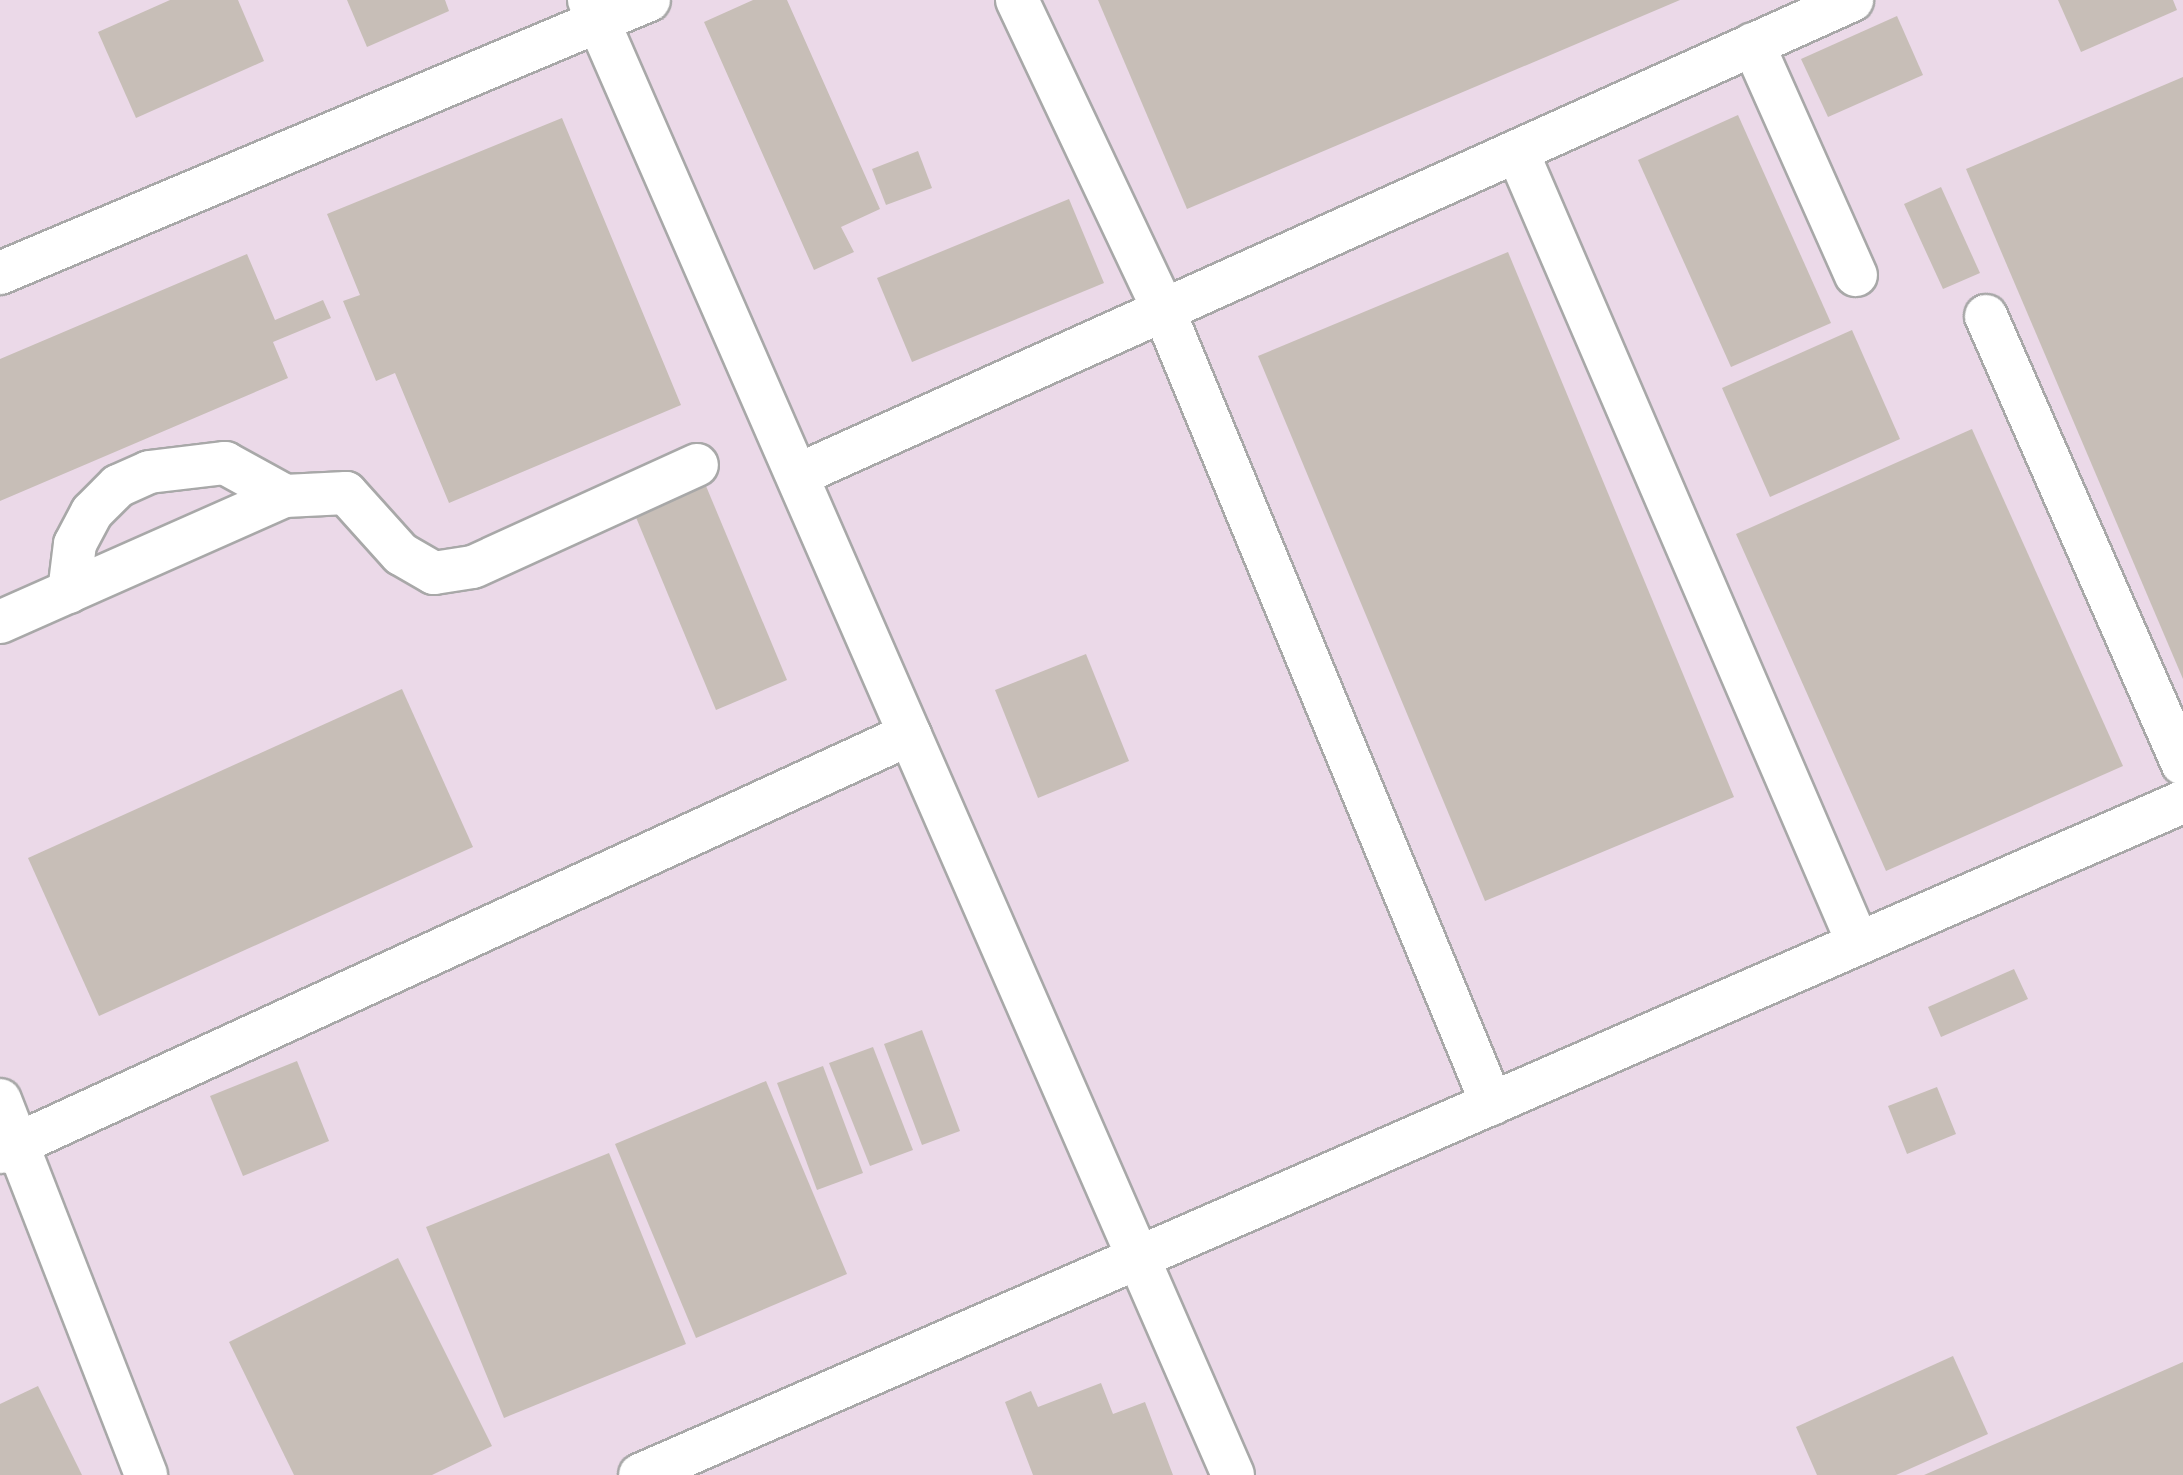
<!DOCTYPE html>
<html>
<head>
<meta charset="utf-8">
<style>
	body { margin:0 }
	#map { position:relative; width:2183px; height:1475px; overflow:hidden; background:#f2efe8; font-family:"Nunito Sans",sans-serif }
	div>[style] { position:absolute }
	.industrial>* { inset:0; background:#ebd9e8 }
	.building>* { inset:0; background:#c7beb7 }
	.roads { filter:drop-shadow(2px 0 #a8a8a8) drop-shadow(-2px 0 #a8a8a8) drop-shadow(0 2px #a8a8a8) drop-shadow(0 -2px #a8a8a8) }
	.minor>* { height:42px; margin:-21px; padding:0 21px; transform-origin:21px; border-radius:21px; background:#fff }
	span { translate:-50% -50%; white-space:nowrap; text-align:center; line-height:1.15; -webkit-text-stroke:10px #fff; paint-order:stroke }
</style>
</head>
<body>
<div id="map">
	<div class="industrial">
		<i style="clip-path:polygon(0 0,2183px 0,2183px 1475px,0 1475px)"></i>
	</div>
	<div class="building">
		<i style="clip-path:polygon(170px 0,238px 0,264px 61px,136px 118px,98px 32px)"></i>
		<i style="clip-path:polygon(347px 0,445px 0,449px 11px,367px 47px)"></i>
		<i style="clip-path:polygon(753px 0,787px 0,880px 209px,841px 227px,854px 252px,814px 270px,704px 22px)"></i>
		<i style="clip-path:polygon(1098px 0,1680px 0,1187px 209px)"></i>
		<i style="clip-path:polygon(2058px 0,2173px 0,2177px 10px,2081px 52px)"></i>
		<i style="clip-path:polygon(1897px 16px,1923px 75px,1828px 117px,1801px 59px)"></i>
		<i style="clip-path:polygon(2183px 77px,2183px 679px,1966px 169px)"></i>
		<i style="clip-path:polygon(1738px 115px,1831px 323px,1731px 367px,1638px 160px)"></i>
		<i style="clip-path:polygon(562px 118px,681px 405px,449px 503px,395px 373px,376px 381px,343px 301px,360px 295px,327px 214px)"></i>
		<i style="clip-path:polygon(918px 151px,932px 188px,886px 205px,872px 169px)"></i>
		<i style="clip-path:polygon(1941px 187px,1980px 273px,1943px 289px,1904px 204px)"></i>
		<i style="clip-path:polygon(1069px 199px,1104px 283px,912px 362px,877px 278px)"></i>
		<i style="clip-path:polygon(1508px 252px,1734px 797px,1485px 901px,1258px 356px)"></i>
		<i style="clip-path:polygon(247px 254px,275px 320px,323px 300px,331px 318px,273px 342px,288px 378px,0 501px,0 359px)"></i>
		<i style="clip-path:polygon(1852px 330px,1900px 439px,1770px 497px,1722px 388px)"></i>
		<i style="clip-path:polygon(1972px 429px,2123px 766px,1886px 871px,1736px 534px)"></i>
		<i style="clip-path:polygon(706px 486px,787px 680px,716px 710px,635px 515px)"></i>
		<i style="clip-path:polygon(1086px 654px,1129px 761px,1038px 798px,995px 690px)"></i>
		<i style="clip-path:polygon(402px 689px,473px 847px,99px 1016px,28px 858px)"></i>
		<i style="clip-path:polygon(2014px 969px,2028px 999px,1941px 1037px,1928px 1007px)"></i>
		<i style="clip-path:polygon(922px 1030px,960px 1131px,922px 1145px,884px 1044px)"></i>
		<i style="clip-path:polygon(873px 1047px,913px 1150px,870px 1166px,829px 1063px)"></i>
		<i style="clip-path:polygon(297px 1061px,329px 1141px,243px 1176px,210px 1096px)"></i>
		<i style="clip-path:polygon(823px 1066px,863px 1173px,817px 1190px,777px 1083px)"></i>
		<i style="clip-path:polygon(766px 1081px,847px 1274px,696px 1338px,615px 1144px)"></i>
		<i style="clip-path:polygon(1937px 1087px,1956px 1134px,1907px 1154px,1888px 1106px)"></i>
		<i style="clip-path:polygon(609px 1153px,686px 1344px,504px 1418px,426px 1227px)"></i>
		<i style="clip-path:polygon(398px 1258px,492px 1446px,432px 1475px,294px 1475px,229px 1342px)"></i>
		<i style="clip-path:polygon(1953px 1356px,1988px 1434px,1896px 1475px,1817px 1475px,1796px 1427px)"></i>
		<i style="clip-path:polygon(2183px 1362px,2183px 1475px,1924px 1475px)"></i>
		<i style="clip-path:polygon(1101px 1383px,1113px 1414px,1145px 1402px,1173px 1475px,1033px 1475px,1005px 1402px,1031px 1391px,1038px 1407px)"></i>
		<i style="clip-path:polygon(38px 1386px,82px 1475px,0 1475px,0 1404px)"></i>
	</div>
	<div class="roads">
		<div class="minor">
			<i style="left:589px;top:0;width:1609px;rotate:66.41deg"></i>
			<i style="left:1017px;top:0;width:344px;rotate:64.7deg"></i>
			<i style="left:1164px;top:311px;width:858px;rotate:67.53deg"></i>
			<i style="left:1753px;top:44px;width:253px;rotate:66deg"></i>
			<i style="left:1517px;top:151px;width:862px;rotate:66.71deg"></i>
			<i style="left:0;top:273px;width:704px;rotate:-22.81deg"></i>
			<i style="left:1986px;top:316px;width:489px;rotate:66.3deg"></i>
			<i style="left:800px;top:474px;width:1154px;rotate:-24.25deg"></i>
			<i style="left:69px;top:592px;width:48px;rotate:-82.9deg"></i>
			<i style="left:75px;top:544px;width:36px;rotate:-62deg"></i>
			<i style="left:92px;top:512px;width:37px;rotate:-45deg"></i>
			<i style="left:118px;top:486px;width:34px;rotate:-24deg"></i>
			<i style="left:149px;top:472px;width:77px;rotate:-6.8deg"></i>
			<i style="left:225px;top:463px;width:68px;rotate:28.8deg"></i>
			<i style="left:0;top:622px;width:312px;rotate:-23.9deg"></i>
			<i style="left:285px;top:496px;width:61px;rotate:-2.8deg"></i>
			<i style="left:346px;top:493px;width:82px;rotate:48deg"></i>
			<i style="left:401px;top:554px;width:38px;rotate:30deg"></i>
			<i style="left:434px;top:573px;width:39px;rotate:-9deg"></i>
			<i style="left:473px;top:567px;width:246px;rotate:-24.5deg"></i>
			<i style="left:0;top:1100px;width:402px;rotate:68.7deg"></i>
			<i style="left:0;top:1152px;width:1001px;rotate:-24.67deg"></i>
			<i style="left:640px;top:1475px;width:1683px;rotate:-23.57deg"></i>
		</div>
	</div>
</div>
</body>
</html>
